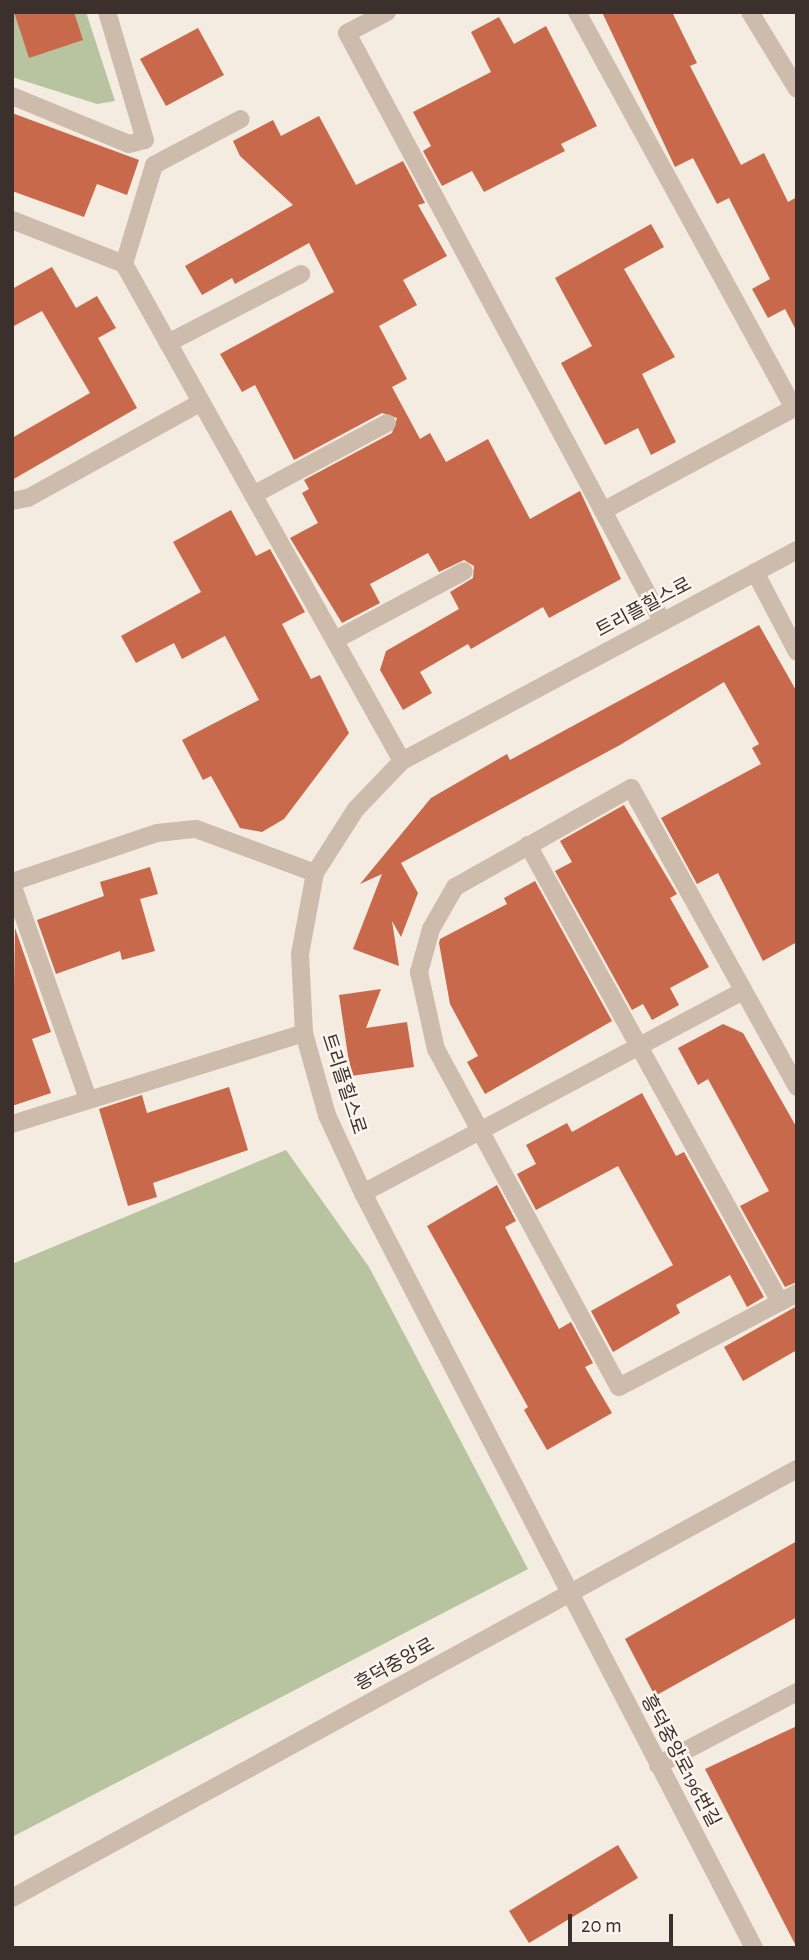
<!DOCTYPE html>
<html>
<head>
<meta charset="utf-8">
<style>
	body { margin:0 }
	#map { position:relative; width:809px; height:1960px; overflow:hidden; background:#f4ebe1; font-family:"Alegreya Sans","Noto Sans KR",sans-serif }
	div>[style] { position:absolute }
	.green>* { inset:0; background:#b8c4a0 }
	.building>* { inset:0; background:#c8694b }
	.minor>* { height:18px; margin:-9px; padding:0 9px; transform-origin:9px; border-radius:9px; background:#cdbbac }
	span { translate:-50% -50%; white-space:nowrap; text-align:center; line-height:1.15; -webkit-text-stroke:5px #fbf5ee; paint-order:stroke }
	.street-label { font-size:19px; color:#3b302b }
	.frame { position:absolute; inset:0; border:14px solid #3b302b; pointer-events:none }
	.scale { position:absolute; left:568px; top:1914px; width:105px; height:32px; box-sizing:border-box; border:4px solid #3b302b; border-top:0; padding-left:9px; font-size:21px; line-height:24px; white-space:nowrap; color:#3b302b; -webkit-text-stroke:5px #fbf5ee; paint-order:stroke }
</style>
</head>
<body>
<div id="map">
	<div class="green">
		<i style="clip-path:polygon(12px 12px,86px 12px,115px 101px,97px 104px,12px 77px)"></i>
		<i style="clip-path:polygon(286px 1150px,369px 1267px,528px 1569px,12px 1837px,12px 1264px)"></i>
	</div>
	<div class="building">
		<i style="clip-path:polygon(14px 12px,74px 12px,83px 40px,29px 58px)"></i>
		<i style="clip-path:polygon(602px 12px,672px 12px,697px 63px,690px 66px,741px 165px,764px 153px,788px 202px,797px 197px,797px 332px,785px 309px,768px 318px,752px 289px,770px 279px,729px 198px,717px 204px,693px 158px,675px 167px)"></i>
		<i style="clip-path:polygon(499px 17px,514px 44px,546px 26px,597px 126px,561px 144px,565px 151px,484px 192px,472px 171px,442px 186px,423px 151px,431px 146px,413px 112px,491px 72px,471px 32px)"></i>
		<i style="clip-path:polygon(198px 28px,224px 75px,166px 106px,140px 59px)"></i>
		<i style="clip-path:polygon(12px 113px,139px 160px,127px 195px,97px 184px,84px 217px,12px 191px)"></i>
		<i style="clip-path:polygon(319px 116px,356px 185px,403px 161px,425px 203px,418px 205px,447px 256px,403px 280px,417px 305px,379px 326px,407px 379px,392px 387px,420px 439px,430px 433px,446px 462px,488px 439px,530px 519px,580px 491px,621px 579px,549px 618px,543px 607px,471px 649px,468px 644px,420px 672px,432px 693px,403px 710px,380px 670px,386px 651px,459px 609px,450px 592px,473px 578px,474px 566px,464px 560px,439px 572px,428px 553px,370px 584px,380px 603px,342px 623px,290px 538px,318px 523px,302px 493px,309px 489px,304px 480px,392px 433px,397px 418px,382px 413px,294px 460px,255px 385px,242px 392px,220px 354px,334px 292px,309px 243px,235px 284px,232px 278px,202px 295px,185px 266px,293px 205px,240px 156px,233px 141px,273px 120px,281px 136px)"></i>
		<i style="clip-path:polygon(651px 224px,664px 247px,624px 269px,675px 357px,642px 374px,676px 442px,651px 455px,638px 428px,605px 445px,561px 363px,592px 346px,555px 278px)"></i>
		<i style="clip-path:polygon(52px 267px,76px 308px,97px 296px,116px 328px,98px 338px,137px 408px,12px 480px,12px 438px,90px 393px,42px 311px,12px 327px,12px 289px)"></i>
		<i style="clip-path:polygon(231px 510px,256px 556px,270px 549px,305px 612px,282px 624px,311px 679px,320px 675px,349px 733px,284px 819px,262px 832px,240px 828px,211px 776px,203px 780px,182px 740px,259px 700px,225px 636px,182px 659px,174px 643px,136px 663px,121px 636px,201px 592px,173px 542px)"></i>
		<i style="clip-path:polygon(759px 625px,797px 692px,797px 942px,763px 961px,718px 873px,697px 884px,661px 818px,761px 764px,752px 748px,759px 744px,724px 682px,620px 745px,401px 863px,418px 893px,401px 937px,392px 921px,399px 966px,353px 949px,382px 874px,360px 884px,431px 798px,507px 754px,510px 760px)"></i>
		<i style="clip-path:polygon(624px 805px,677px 894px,670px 898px,709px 967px,670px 988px,679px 1005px,652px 1020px,643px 1004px,632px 1010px,555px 871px,572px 862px,560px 841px)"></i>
		<i style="clip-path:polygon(150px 867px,158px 894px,140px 899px,155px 951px,122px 960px,120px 951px,56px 974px,37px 920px,104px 896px,100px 882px)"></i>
		<i style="clip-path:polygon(535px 881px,612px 1021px,485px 1094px,467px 1062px,478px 1056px,450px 1004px,439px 943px,440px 939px,507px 904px,504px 898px)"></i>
		<i style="clip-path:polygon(15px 928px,51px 1032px,32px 1039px,51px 1093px,12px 1106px)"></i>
		<i style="clip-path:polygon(381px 989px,366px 1028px,407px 1022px,414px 1067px,351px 1076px,339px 995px)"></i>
		<i style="clip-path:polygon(723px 1024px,743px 1033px,797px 1128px,797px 1282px,785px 1287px,740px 1206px,769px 1191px,708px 1079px,698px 1085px,678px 1048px)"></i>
		<i style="clip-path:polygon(229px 1087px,248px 1150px,153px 1183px,157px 1197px,128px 1206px,99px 1109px,142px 1095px,147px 1113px)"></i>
		<i style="clip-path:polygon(642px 1093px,676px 1156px,684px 1152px,764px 1297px,747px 1307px,730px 1275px,676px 1305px,680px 1313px,613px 1352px,591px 1311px,673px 1265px,618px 1166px,536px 1210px,517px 1174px,536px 1164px,526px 1145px,567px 1123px,572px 1132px)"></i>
		<i style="clip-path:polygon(497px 1185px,516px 1221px,505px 1227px,559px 1329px,571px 1322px,593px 1363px,585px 1367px,612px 1413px,547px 1450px,524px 1410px,528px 1407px,427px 1226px)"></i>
		<i style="clip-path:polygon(797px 1306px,797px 1350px,743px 1381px,724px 1347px)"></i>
		<i style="clip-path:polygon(797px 1541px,797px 1617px,655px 1696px,625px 1639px)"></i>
		<i style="clip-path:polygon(797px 1726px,797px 1948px,705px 1769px)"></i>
		<i style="clip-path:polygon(618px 1845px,638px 1878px,529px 1943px,509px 1911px)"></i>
	</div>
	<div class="minor">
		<i style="left:387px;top:12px;width:45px;rotate:152.3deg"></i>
		<i style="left:347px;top:33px;width:667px;rotate:61.82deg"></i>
		<i style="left:577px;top:12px;width:452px;rotate:61.3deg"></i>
		<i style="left:794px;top:408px;width:217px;rotate:151.7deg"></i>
		<i style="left:750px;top:12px;width:90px;rotate:58.6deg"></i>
		<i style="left:12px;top:96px;width:126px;rotate:22.3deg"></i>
		<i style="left:129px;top:144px;width:16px;rotate:-14deg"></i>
		<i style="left:145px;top:140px;width:134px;rotate:-106.5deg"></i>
		<i style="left:12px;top:220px;width:120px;rotate:21.4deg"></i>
		<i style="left:124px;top:264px;width:569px;rotate:60.78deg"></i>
		<i style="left:124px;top:264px;width:103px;rotate:-73.1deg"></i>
		<i style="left:154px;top:165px;width:98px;rotate:-27.9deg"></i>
		<i style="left:168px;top:343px;width:150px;rotate:-27.4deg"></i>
		<i style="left:253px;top:495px;width:152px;rotate:-28.2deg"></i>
		<i style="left:12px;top:501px;width:16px;rotate:-11deg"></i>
		<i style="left:28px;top:498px;width:198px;rotate:-29deg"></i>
		<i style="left:755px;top:572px;width:90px;rotate:62.3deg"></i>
		<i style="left:335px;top:640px;width:146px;rotate:-28.1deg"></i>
		<i style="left:528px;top:845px;width:522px;rotate:61.13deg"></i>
		<i style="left:12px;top:882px;width:153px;rotate:-18.7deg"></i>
		<i style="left:157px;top:833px;width:39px;rotate:-6deg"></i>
		<i style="left:196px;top:829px;width:127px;rotate:20.3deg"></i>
		<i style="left:12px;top:884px;width:228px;rotate:70.5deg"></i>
		<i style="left:797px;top:1087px;width:342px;rotate:-119deg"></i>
		<i style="left:631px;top:788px;width:202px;rotate:150.6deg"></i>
		<i style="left:455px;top:887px;width:48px;rotate:119.7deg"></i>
		<i style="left:431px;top:929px;width:45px;rotate:105.6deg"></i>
		<i style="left:419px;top:972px;width:79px;rotate:77.6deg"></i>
		<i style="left:436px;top:1049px;width:384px;rotate:61.6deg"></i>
		<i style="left:619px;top:1387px;width:201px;rotate:-27.8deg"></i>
		<i style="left:12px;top:1124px;width:306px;rotate:-17.3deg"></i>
		<i style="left:363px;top:1193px;width:430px;rotate:-28deg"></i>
		<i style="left:658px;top:1765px;width:157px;rotate:-27.7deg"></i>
		<i style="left:12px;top:1898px;width:895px;rotate:-28.66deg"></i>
		<i style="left:754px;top:1948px;width:850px;rotate:-117.38deg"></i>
		<i style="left:363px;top:1193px;width:86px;rotate:-114.8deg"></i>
		<i style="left:327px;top:1115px;width:85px;rotate:-105.7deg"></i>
		<i style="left:304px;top:1033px;width:79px;rotate:-92.9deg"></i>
		<i style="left:300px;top:954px;width:82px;rotate:-79.5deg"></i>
		<i style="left:315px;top:873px;width:76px;rotate:-57.4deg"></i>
		<i style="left:356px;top:809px;width:66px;rotate:-46.2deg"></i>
		<i style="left:402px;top:761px;width:448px;rotate:-28.1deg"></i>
	</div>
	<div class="street-label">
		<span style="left:644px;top:608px;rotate:-28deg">트리플힐스로</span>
		<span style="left:343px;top:1084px;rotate:72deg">트리플힐스로</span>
		<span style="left:395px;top:1665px;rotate:-29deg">흥덕중앙로</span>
		<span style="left:680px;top:1761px;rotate:62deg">흥덕중앙로196번길</span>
	</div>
	<div class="frame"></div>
	<div class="scale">20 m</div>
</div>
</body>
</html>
